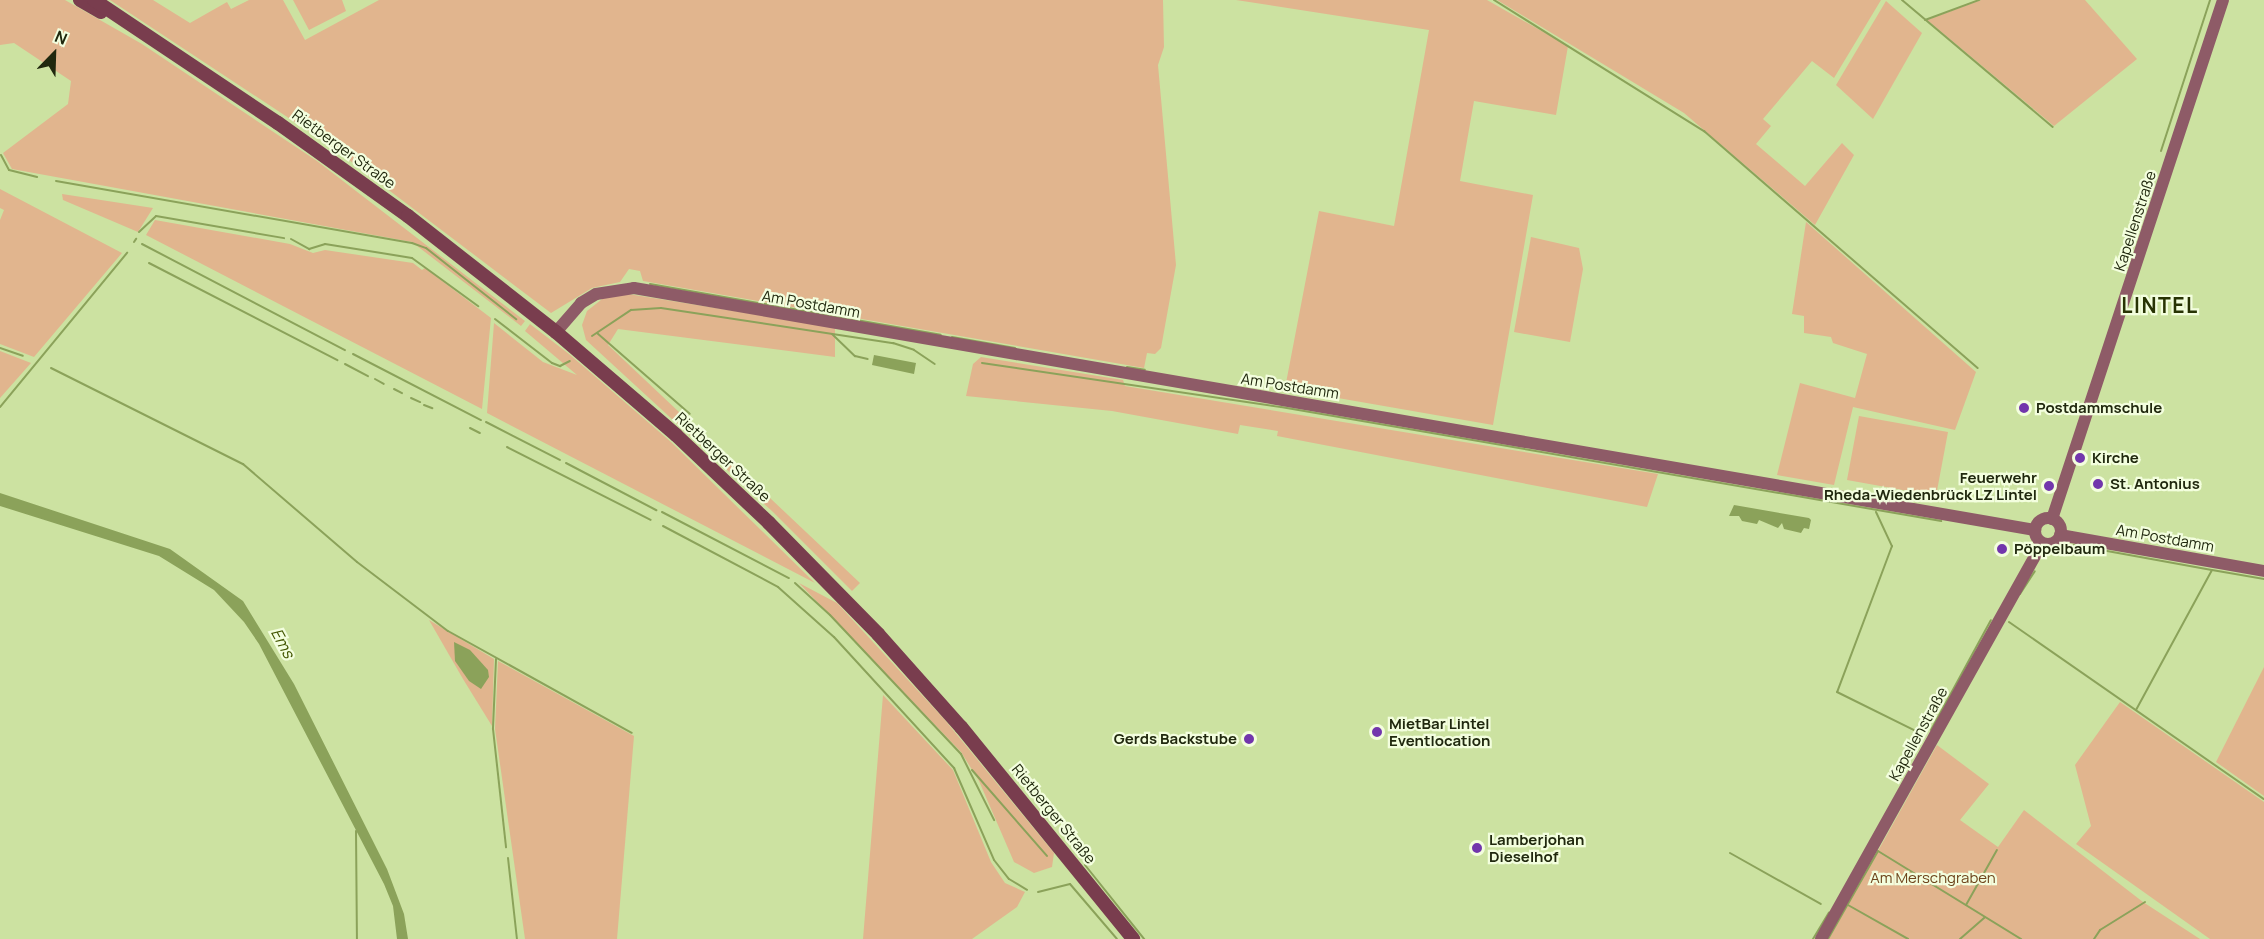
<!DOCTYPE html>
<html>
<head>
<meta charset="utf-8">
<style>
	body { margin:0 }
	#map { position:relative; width:2264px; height:939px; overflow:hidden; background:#cce2a1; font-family:Manrope,sans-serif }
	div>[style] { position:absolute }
	.green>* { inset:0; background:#e1b58e }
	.water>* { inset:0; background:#8ba25a }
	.stream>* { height:2px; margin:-1px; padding:0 1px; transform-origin:1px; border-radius:1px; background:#8ba25a }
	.secondary>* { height:12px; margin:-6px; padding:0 6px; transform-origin:6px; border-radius:6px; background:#8e5b67 }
	.secondary>.ring { margin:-6px; padding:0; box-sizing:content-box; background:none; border:12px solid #8e5b67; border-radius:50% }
	.primary>* { height:14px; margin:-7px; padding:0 7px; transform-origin:7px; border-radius:7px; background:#793d4e }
	.dots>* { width:16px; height:16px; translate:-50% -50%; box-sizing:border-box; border:3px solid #f3fede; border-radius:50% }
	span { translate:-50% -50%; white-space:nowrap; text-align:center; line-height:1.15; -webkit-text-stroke:4.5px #f3fede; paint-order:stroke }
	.street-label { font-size:15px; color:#20280e }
	.poi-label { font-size:15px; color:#20280e; font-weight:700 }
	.left { translate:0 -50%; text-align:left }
	.right { translate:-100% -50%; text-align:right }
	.park-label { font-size:15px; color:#6e451c }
	.water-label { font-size:16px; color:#425600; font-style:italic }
	.district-label { font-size:21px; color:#273303; font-weight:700; letter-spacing:1.5px }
	.north { position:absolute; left:24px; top:24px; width:60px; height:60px; -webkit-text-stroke:4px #f3fede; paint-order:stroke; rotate:23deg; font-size:16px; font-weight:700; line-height:24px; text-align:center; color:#20280e }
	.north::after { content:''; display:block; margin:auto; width:21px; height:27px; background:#20280e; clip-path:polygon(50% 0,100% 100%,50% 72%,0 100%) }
</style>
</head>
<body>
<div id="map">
	<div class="green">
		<i style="clip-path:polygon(0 0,65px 0,142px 44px,317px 161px,525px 321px,521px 326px,412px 242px,12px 169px,3px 153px,68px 104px,71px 81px,14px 43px,0 45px)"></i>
		<i style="clip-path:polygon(110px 0,153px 0,190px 23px,227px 2px,231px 9px,249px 0,283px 0,305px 40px,379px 0,1163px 0,1164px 47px,1158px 65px,1176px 265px,1161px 348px,1155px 354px,1147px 353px,1144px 368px,643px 281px,640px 271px,629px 269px,620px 282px,592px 288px,551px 313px,328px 144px)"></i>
		<i style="clip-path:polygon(293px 0,342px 0,346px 11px,309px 30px)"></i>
		<i style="clip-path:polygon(1236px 0,1487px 0,1568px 46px,1556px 115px,1474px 101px,1460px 181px,1533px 195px,1493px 425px,1292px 390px,1293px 384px,1286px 383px,1319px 211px,1394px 226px,1429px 30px)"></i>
		<i style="clip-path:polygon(1497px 0,1881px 0,1834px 78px,1812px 61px,1763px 119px,1771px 126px,1756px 144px,1805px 186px,1842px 143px,1854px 155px,1815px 225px,1684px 113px)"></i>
		<i style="clip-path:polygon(1981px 0,2085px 0,2137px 59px,2054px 126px,1927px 20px)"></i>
		<i style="clip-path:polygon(1886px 1px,1922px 33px,1873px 119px,1836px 85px)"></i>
		<i style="clip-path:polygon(0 189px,122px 253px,34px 357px,0 344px,0 220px,4px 210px,0 208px)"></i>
		<i style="clip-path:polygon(62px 194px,153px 208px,138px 232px,63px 200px)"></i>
		<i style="clip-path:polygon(155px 220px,290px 244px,313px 253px,325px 250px,413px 263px,422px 270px,425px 268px,491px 318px,482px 409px,146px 235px)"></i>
		<i style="clip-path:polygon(1806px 222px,1976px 372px,1955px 430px,1853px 407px,1834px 485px,1777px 475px,1800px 383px,1855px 398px,1867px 354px,1833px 343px,1831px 337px,1804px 333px,1804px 316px,1792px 314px)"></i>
		<i style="clip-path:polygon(1531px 237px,1579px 248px,1583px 269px,1570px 342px,1514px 332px)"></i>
		<i style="clip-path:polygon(622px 293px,835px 327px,835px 357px,618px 329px,608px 345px,860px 583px,852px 591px,773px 512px,586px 340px,582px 325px,587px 311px,606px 296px)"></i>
		<i style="clip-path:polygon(494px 323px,543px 362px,577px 375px,525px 331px,530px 324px,569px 354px,671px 442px,815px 583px,487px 413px)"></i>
		<i style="clip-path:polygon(0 351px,31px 363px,0 398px)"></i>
		<i style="clip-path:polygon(981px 357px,1123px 380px,1125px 386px,1658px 474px,1647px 507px,1277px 436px,1278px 431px,1240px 425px,1238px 434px,1112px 411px,966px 396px,973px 364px)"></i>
		<i style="clip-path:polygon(1859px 416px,1948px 432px,1936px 496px,1847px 480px)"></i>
		<i style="clip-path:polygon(799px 583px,837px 603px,944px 719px,1054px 853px,1052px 867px,1034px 873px,1014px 862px,979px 781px,961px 752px)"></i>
		<i style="clip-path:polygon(429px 620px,494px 659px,492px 726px,463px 679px)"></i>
		<i style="clip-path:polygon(498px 661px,634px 736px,617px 939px,525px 939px,495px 729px)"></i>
		<i style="clip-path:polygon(2264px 667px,2264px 796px,2216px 762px)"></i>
		<i style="clip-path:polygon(883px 695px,953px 770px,991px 862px,1005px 883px,1025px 892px,1017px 907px,972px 939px,863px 939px)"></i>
		<i style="clip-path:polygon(2120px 702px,2264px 802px,2264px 939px,2210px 939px,2076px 844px,2091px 826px,2075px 765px)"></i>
		<i style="clip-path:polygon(1937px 745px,1989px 784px,1960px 820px,1998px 847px,2024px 810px,2143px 902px,2200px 939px,1829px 939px)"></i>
	</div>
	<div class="water">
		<i style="clip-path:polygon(874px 355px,916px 363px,914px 374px,872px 365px)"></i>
		<i style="clip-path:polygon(0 493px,170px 549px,243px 601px,294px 684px,387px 869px,404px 914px,408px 939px,397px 939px,393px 906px,384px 884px,259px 644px,244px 622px,214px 590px,159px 556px,0 506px)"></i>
		<i style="clip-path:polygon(1734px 505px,1809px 518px,1811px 520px,1809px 529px,1804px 528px,1801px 533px,1784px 529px,1782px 523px,1778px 528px,1759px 520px,1757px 524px,1742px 521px,1739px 516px,1729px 516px)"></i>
		<i style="clip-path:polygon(454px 642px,470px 650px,488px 670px,489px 677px,481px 689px,469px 681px,455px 661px)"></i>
	</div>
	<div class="stream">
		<i style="left:1494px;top:0;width:248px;rotate:32deg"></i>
		<i style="left:1704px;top:131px;width:362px;rotate:40.9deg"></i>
		<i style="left:1902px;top:0;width:197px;rotate:40.1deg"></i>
		<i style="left:1925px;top:20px;width:58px;rotate:-20.3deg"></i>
		<i style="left:2161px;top:151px;width:159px;rotate:-72deg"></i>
		<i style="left:1px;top:155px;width:17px;rotate:62deg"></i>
		<i style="left:9px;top:170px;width:29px;rotate:14deg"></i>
		<i style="left:56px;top:181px;width:361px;rotate:9.9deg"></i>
		<i style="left:412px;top:243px;width:15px;rotate:20deg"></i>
		<i style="left:426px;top:248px;width:115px;rotate:38.3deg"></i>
		<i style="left:139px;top:232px;width:23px;rotate:-43deg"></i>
		<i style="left:156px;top:216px;width:130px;rotate:9.8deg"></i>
		<i style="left:291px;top:239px;width:21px;rotate:29deg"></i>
		<i style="left:309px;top:249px;width:17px;rotate:-17deg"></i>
		<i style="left:325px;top:244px;width:88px;rotate:9.1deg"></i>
		<i style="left:412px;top:258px;width:82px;rotate:36deg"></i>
		<i style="left:134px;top:242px;width:4px;rotate:-56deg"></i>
		<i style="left:142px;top:244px;width:229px;rotate:27.6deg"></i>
		<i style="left:149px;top:263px;width:212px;rotate:27.3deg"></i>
		<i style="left:650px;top:284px;width:295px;rotate:9.9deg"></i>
		<i style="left:495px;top:319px;width:72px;rotate:37.7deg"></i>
		<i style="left:552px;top:363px;width:9px;rotate:21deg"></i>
		<i style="left:560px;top:366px;width:11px;rotate:-27deg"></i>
		<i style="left:597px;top:333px;width:123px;rotate:41.1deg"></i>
		<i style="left:832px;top:334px;width:32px;rotate:44deg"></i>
		<i style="left:855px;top:356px;width:13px;rotate:13deg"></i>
		<i style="left:592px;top:336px;width:47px;rotate:-33.7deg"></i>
		<i style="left:631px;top:310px;width:30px;rotate:-4deg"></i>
		<i style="left:661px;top:308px;width:235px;rotate:8.6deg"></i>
		<i style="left:893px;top:343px;width:22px;rotate:18deg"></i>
		<i style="left:914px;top:350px;width:25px;rotate:34deg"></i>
		<i style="left:952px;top:337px;width:64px;rotate:9.9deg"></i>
		<i style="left:0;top:348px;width:24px;rotate:19deg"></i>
		<i style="left:353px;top:354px;width:144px;rotate:27.3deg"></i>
		<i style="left:982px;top:363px;width:302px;rotate:8.4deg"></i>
		<i style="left:1281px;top:407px;width:670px;rotate:9.8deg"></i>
		<i style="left:345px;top:364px;width:26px;rotate:28deg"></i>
		<i style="left:1127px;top:367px;width:18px;rotate:9deg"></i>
		<i style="left:51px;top:368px;width:215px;rotate:26.6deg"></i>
		<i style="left:243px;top:464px;width:150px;rotate:40.7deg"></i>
		<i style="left:357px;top:562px;width:114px;rotate:37.2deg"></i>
		<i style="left:448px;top:631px;width:210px;rotate:29deg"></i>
		<i style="left:375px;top:379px;width:10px;rotate:29deg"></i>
		<i style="left:394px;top:389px;width:9px;rotate:27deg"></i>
		<i style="left:411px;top:398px;width:10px;rotate:24deg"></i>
		<i style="left:424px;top:405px;width:9px;rotate:21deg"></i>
		<i style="left:0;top:407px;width:200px;rotate:-50.5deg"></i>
		<i style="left:486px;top:422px;width:83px;rotate:27.2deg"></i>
		<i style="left:470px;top:428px;width:11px;rotate:27deg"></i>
		<i style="left:507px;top:447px;width:161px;rotate:26.9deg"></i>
		<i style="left:566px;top:463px;width:102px;rotate:27.6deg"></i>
		<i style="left:662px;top:512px;width:143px;rotate:27.5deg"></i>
		<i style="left:1876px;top:512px;width:38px;rotate:65deg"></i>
		<i style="left:1892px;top:546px;width:156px;rotate:110.6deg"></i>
		<i style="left:1837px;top:692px;width:95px;rotate:26.3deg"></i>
		<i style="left:663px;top:526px;width:130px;rotate:27.9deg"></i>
		<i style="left:778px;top:587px;width:75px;rotate:41.8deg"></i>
		<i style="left:834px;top:637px;width:178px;rotate:47.5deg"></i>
		<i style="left:954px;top:768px;width:100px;rotate:66.5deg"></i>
		<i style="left:994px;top:860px;width:24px;rotate:52deg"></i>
		<i style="left:1009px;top:879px;width:21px;rotate:31deg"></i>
		<i style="left:2074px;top:545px;width:140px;rotate:10.3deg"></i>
		<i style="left:795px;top:583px;width:47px;rotate:42.4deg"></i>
		<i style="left:830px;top:615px;width:191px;rotate:46.7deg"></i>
		<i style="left:961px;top:754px;width:74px;rotate:63.4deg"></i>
		<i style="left:2020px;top:594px;width:27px;rotate:-57deg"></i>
		<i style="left:2009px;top:622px;width:310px;rotate:34.8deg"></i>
		<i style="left:496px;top:659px;width:70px;rotate:92.5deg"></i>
		<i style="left:493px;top:729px;width:119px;rotate:83.7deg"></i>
		<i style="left:2136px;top:710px;width:159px;rotate:-61.5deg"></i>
		<i style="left:2212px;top:570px;width:53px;rotate:9.8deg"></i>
		<i style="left:1931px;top:730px;width:125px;rotate:-61.4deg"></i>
		<i style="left:972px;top:770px;width:114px;rotate:48.9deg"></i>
		<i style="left:356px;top:831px;width:108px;rotate:89.5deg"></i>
		<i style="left:1730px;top:853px;width:104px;rotate:29.3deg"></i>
		<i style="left:508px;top:858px;width:81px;rotate:83.7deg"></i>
		<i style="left:1085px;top:865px;width:95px;rotate:51.4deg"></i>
		<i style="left:1038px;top:892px;width:33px;rotate:-14deg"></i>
		<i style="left:1070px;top:884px;width:72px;rotate:49.5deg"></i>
		<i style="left:1848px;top:905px;width:69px;rotate:29.5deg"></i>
		<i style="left:1966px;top:905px;width:63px;rotate:-60.6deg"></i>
		<i style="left:1813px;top:939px;width:31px;rotate:-59deg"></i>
		<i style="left:1828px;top:939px;width:101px;rotate:-60.4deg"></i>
		<i style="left:1878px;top:851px;width:168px;rotate:31.6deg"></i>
		<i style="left:1960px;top:939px;width:33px;rotate:-41deg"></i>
		<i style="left:2094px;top:939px;width:11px;rotate:-56deg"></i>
		<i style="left:2100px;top:930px;width:53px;rotate:-31.9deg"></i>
	</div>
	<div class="secondary">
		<i style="left:556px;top:332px;width:38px;rotate:-49deg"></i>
		<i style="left:581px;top:303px;width:17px;rotate:-31deg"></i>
		<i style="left:596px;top:294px;width:38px;rotate:-9deg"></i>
		<i style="left:634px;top:288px;width:1422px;rotate:9.8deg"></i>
		<i class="ring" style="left:2035px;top:518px;width:14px;height:14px"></i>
		<i style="left:2052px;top:519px;width:546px;rotate:-71.76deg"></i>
		<i style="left:2060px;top:535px;width:207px;rotate:10deg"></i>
		<i style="left:1821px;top:939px;width:453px;rotate:-60.8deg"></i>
	</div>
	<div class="primary">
		<i style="left:80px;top:0;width:24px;rotate:30deg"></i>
		<i style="left:94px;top:0;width:221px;rotate:33.8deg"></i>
		<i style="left:278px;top:123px;width:160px;rotate:35.6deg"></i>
		<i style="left:408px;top:216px;width:188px;rotate:38.1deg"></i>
		<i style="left:556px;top:332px;width:158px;rotate:40.6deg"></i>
		<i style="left:676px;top:435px;width:128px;rotate:43.4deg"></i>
		<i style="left:769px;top:523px;width:156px;rotate:45.5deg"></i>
		<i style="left:878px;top:634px;width:125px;rotate:48.3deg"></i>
		<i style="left:961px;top:727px;width:273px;rotate:50.9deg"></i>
	</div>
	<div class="dots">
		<i style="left:2024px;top:408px;background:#7236ac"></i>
		<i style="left:2080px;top:458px;background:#7236ac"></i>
		<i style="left:2098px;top:484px;background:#7236ac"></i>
		<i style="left:2049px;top:486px;background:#7236ac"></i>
		<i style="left:2002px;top:549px;background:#7236ac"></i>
		<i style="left:1377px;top:732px;background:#7236ac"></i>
		<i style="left:1249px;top:739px;background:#7236ac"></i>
		<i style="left:1477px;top:848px;background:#7236ac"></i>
	</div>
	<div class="street-label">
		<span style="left:344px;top:149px;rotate:36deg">Rietberger Straße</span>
		<span style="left:2135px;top:221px;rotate:-72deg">Kapellenstraße</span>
		<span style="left:811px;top:304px;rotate:10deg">Am Postdamm</span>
		<span style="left:1290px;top:386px;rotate:9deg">Am Postdamm</span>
		<span style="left:723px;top:457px;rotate:43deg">Rietberger Straße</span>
		<span style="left:2165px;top:538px;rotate:10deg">Am Postdamm</span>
		<span style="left:1918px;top:734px;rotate:-61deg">Kapellenstraße</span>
		<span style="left:1054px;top:814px;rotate:51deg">Rietberger Straße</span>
	</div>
	<div class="poi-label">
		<span class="left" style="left:2036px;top:408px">Postdammschule</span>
		<span class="left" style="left:2092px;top:458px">Kirche</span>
		<span class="right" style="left:2037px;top:486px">Feuerwehr<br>Rheda-Wiedenbrück LZ Lintel</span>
		<span class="left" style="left:2110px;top:484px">St. Antonius</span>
		<span class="left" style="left:2014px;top:549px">Pöppelbaum</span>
		<span class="left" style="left:1389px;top:732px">MietBar Lintel<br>Eventlocation</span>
		<span class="right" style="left:1237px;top:739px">Gerds Backstube</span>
		<span class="left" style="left:1489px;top:848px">Lamberjohan<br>Dieselhof</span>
	</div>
	<div class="park-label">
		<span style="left:1933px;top:878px">Am Merschgraben</span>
	</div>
	<div class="water-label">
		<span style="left:283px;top:643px;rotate:62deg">Ems</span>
	</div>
	<div class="district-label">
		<span style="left:2160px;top:305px">LINTEL</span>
	</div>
	<div class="north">N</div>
</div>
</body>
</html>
